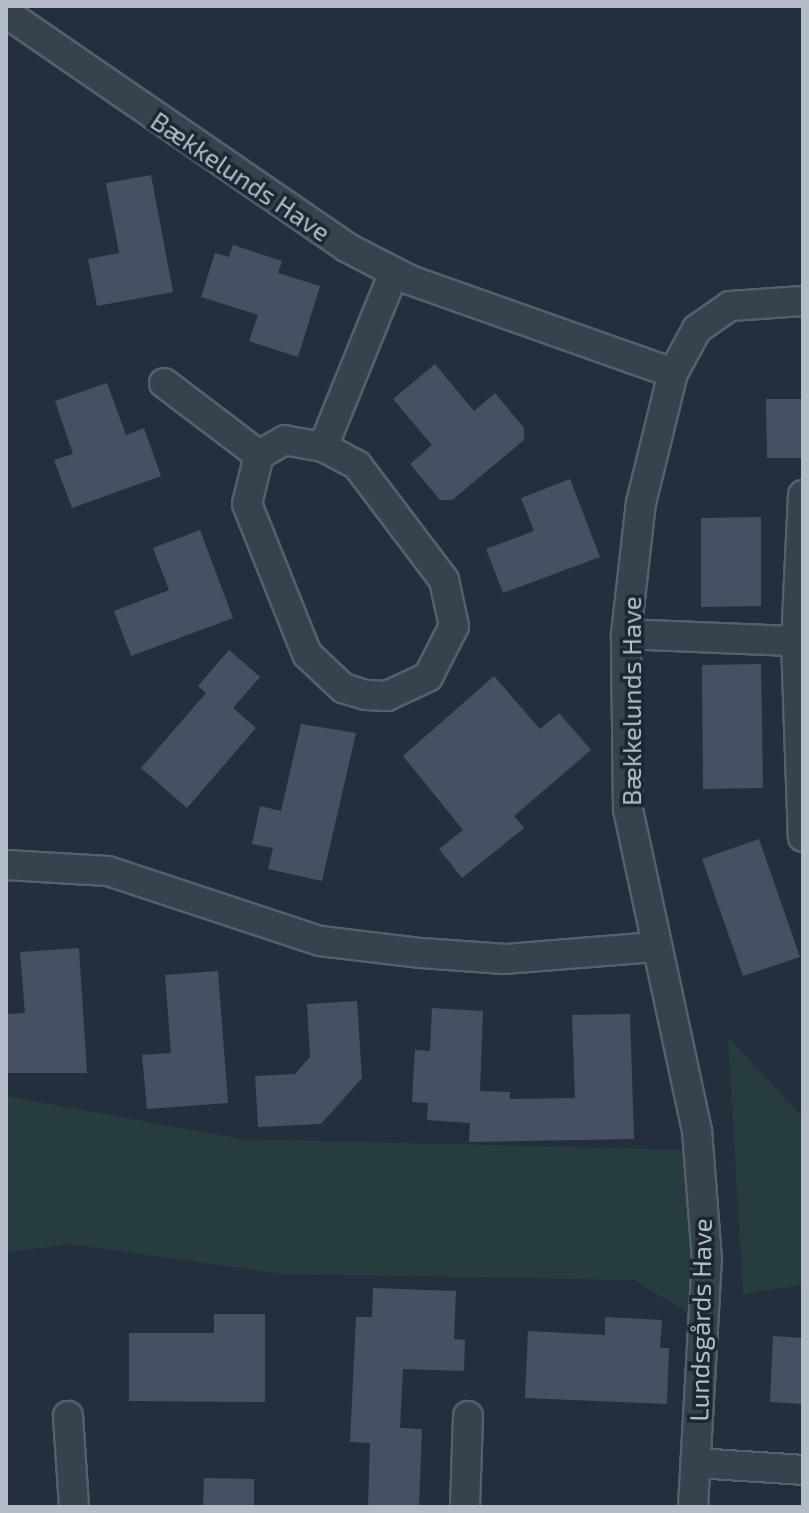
<!DOCTYPE html>
<html>
<head>
<meta charset="utf-8">
<style>
	body { margin:0 }
	#map { position:relative; width:809px; height:1513px; overflow:hidden; background:#242f3e; font-family:"Exo 2",sans-serif }
	div>[style] { position:absolute }
	.green>* { inset:0; background:#263c3f }
	.building>* { inset:0; background:#455162 }
	.roads { filter:drop-shadow(2px 0 #565f6c) drop-shadow(-2px 0 #565f6c) drop-shadow(0 2px #565f6c) drop-shadow(0 -2px #565f6c) }
	.street>* { height:28px; margin:-14px; padding:0 14px; transform-origin:14px; border-radius:14px; background:#38414e }
	span { translate:-50% -50%; white-space:nowrap; text-align:center; line-height:1.15; -webkit-text-stroke:7px #1d2633; paint-order:stroke }
	.street-label { font-size:26px; color:#b4bcc9 }
	.frame { position:absolute; inset:0; border:8px solid #b4bcc9; pointer-events:none }
</style>
</head>
<body>
<div id="map">
	<div class="green">
		<i style="clip-path:polygon(728px 1037px,803px 1117px,803px 1285px,743px 1294px)"></i>
		<i style="clip-path:polygon(6px 1096px,241px 1139px,698px 1150px,703px 1322px,634px 1280px,283px 1274px,68px 1244px,6px 1253px)"></i>
	</div>
	<div class="building">
		<i style="clip-path:polygon(151px 175px,173px 292px,97px 306px,88px 259px,119px 253px,106px 183px)"></i>
		<i style="clip-path:polygon(233px 245px,282px 261px,278px 273px,320px 286px,298px 357px,249px 341px,258px 315px,201px 297px,215px 253px,229px 257px)"></i>
		<i style="clip-path:polygon(435px 364px,474px 411px,495px 393px,524px 428px,524px 440px,452px 500px,440px 500px,410px 464px,432px 445px,393px 399px)"></i>
		<i style="clip-path:polygon(107px 383px,126px 435px,144px 428px,161px 476px,72px 508px,54px 460px,73px 454px,55px 401px)"></i>
		<i style="clip-path:polygon(766px 399px,803px 399px,803px 458px,767px 458px)"></i>
		<i style="clip-path:polygon(570px 479px,600px 557px,503px 593px,486px 549px,534px 531px,521px 498px)"></i>
		<i style="clip-path:polygon(761px 517px,761px 606px,701px 607px,701px 518px)"></i>
		<i style="clip-path:polygon(200px 530px,233px 618px,131px 656px,114px 611px,169px 590px,153px 548px)"></i>
		<i style="clip-path:polygon(229px 650px,260px 677px,233px 708px,256px 728px,187px 808px,141px 768px,206px 693px,198px 686px)"></i>
		<i style="clip-path:polygon(761px 664px,763px 788px,703px 789px,702px 665px)"></i>
		<i style="clip-path:polygon(494px 676px,540px 729px,559px 713px,591px 750px,514px 816px,524px 828px,462px 878px,439px 849px,463px 830px,403px 756px)"></i>
		<i style="clip-path:polygon(301px 724px,356px 733px,322px 881px,268px 869px,273px 848px,252px 844px,260px 806px,281px 811px)"></i>
		<i style="clip-path:polygon(759px 839px,800px 957px,743px 976px,702px 859px)"></i>
		<i style="clip-path:polygon(79px 948px,87px 1073px,6px 1073px,6px 1014px,25px 1013px,20px 952px)"></i>
		<i style="clip-path:polygon(218px 971px,228px 1103px,147px 1109px,142px 1055px,171px 1053px,165px 975px)"></i>
		<i style="clip-path:polygon(357px 1001px,362px 1078px,321px 1124px,258px 1127px,255px 1076px,295px 1074px,310px 1057px,307px 1004px)"></i>
		<i style="clip-path:polygon(432px 1008px,483px 1011px,480px 1091px,510px 1092px,510px 1099px,575px 1098px,572px 1015px,630px 1014px,634px 1139px,469px 1142px,470px 1123px,427px 1120px,428px 1103px,412px 1102px,415px 1050px,430px 1051px)"></i>
		<i style="clip-path:polygon(373px 1288px,456px 1291px,454px 1339px,465px 1340px,464px 1371px,403px 1369px,400px 1428px,422px 1429px,419px 1507px,368px 1507px,370px 1443px,350px 1442px,356px 1317px,372px 1317px)"></i>
		<i style="clip-path:polygon(214px 1314px,265px 1314px,265px 1402px,129px 1401px,129px 1333px,214px 1333px)"></i>
		<i style="clip-path:polygon(605px 1317px,662px 1320px,660px 1348px,669px 1348px,667px 1404px,525px 1398px,528px 1331px,605px 1335px)"></i>
		<i style="clip-path:polygon(773px 1336px,803px 1338px,803px 1404px,770px 1402px)"></i>
		<i style="clip-path:polygon(204px 1478px,254px 1479px,254px 1507px,203px 1507px)"></i>
	</div>
	<div class="roads">
		<div class="street">
			<i style="left:6px;top:13px;width:413px;rotate:34.5deg"></i>
			<i style="left:346px;top:247px;width:72px;rotate:27.3deg"></i>
			<i style="left:410px;top:280px;width:279px;rotate:19.5deg"></i>
			<i style="left:164px;top:383px;width:119px;rotate:37.2deg"></i>
			<i style="left:259px;top:455px;width:50px;rotate:103.8deg"></i>
			<i style="left:247px;top:504px;width:162px;rotate:68.2deg"></i>
			<i style="left:307px;top:654px;width:50px;rotate:43.4deg"></i>
			<i style="left:343px;top:688px;width:24px;rotate:17deg"></i>
			<i style="left:366px;top:695px;width:21px;rotate:3deg"></i>
			<i style="left:387px;top:696px;width:45px;rotate:-24.9deg"></i>
			<i style="left:428px;top:677px;width:57px;rotate:-63deg"></i>
			<i style="left:454px;top:626px;width:47px;rotate:-102.3deg"></i>
			<i style="left:444px;top:580px;width:144px;rotate:-127.1deg"></i>
			<i style="left:357px;top:465px;width:38px;rotate:-152deg"></i>
			<i style="left:323px;top:447px;width:39px;rotate:-170deg"></i>
			<i style="left:285px;top:440px;width:30px;rotate:150deg"></i>
			<i style="left:323px;top:447px;width:189px;rotate:-67.9deg"></i>
			<i style="left:803px;top:495px;width:146px;rotate:92.7deg"></i>
			<i style="left:796px;top:641px;width:196px;rotate:88deg"></i>
			<i style="left:626px;top:634px;width:170px;rotate:2.4deg"></i>
			<i style="left:6px;top:865px;width:102px;rotate:3.4deg"></i>
			<i style="left:108px;top:871px;width:223px;rotate:18.3deg"></i>
			<i style="left:320px;top:941px;width:102px;rotate:6.8deg"></i>
			<i style="left:421px;top:953px;width:84px;rotate:4.1deg"></i>
			<i style="left:505px;top:959px;width:149px;rotate:-4.6deg"></i>
			<i style="left:68px;top:1416px;width:91px;rotate:86.2deg"></i>
			<i style="left:696px;top:1463px;width:107px;rotate:3.7deg"></i>
			<i style="left:465px;top:1507px;width:91px;rotate:-88.1deg"></i>
			<i style="left:693px;top:1507px;width:247px;rotate:-86.8deg"></i>
			<i style="left:707px;top:1260px;width:129px;rotate:-94.4deg"></i>
			<i style="left:697px;top:1131px;width:328px;rotate:-102.1deg"></i>
			<i style="left:628px;top:810px;width:176px;rotate:-90.7deg"></i>
			<i style="left:626px;top:634px;width:132px;rotate:-83.5deg"></i>
			<i style="left:641px;top:503px;width:134px;rotate:-76.2deg"></i>
			<i style="left:673px;top:373px;width:50px;rotate:-61.4deg"></i>
			<i style="left:697px;top:329px;width:40px;rotate:-34.9deg"></i>
			<i style="left:730px;top:306px;width:73px;rotate:-3.9deg"></i>
		</div>
	</div>
	<div class="street-label">
		<span style="left:241px;top:176px;rotate:34deg">Bækkelunds Have</span>
		<span style="left:631px;top:701px;rotate:-90deg">Bækkelunds Have</span>
		<span style="left:700px;top:1320px;rotate:-89deg">Lundsgårds Have</span>
	</div>
	<div class="frame"></div>
</div>
</body>
</html>
